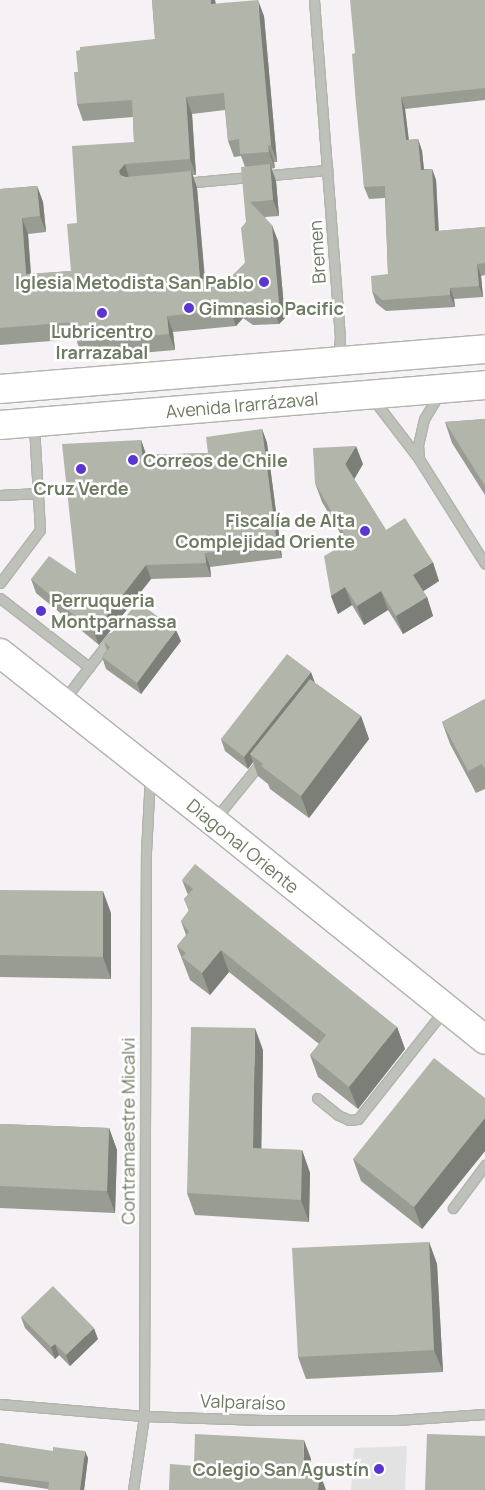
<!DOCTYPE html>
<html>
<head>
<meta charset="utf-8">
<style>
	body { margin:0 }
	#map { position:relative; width:485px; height:1490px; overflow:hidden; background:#f5f1f4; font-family:Manrope,sans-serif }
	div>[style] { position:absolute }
	.built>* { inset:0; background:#e3e2e2 }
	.roads { filter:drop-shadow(1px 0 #b0b4ab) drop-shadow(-1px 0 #b0b4ab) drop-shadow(0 1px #b0b4ab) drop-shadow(0 -1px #b0b4ab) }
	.minor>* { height:9px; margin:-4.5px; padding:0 4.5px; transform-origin:4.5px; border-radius:4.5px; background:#bec1b9 }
	.major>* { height:28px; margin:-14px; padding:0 14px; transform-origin:14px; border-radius:14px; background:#fff }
	.wall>* { inset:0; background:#989c92 }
	.shaded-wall>* { inset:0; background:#7c7f77 }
	.building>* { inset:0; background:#b1b5aa }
	.dots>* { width:14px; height:14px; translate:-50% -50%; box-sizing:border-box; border:2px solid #fff; border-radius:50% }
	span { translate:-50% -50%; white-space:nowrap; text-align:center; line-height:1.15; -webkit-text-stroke:5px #fff; paint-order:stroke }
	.street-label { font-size:18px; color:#6f7a62 }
	.poi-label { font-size:18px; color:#6f7a62; font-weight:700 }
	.right { translate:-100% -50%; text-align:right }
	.left { translate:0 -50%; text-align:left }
</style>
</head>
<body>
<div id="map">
	<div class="built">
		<i style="clip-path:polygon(407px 1446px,405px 1490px,351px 1490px,354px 1448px)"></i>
	</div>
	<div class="roads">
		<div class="minor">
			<i style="left:314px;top:0;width:338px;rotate:85.6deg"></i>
			<i style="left:340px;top:337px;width:22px;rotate:95deg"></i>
			<i style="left:183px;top:183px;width:145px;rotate:-5.2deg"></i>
			<i style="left:373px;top:399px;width:76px;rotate:52.5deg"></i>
			<i style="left:419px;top:459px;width:124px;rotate:57.8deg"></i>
			<i style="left:419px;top:459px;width:14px;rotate:-94deg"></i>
			<i style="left:418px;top:445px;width:27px;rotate:-77deg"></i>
			<i style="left:424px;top:419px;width:29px;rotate:-59deg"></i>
			<i style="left:0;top:495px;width:39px;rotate:-3deg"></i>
			<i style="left:0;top:583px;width:66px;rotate:-53deg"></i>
			<i style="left:40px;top:530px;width:105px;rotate:-93.3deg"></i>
			<i style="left:0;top:598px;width:113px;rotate:37.8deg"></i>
			<i style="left:89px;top:667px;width:43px;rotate:127.4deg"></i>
			<i style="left:89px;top:667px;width:37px;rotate:-52deg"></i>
			<i style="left:215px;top:819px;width:75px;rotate:-51deg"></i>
			<i style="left:317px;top:1098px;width:27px;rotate:39deg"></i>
			<i style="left:338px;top:1115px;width:12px;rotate:24deg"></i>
			<i style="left:349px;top:1120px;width:9px;rotate:-6deg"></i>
			<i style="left:358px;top:1119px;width:139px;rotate:-51.7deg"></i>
			<i style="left:453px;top:1208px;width:54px;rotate:-53.3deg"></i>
			<i style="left:0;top:1404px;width:144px;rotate:4.8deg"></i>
			<i style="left:144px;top:1416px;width:118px;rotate:1.9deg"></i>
			<i style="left:262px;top:1420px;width:135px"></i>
			<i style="left:397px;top:1420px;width:88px;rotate:-3.9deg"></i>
			<i style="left:133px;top:1490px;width:75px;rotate:-81.5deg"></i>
			<i style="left:144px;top:1416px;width:564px;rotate:-89.8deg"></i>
			<i style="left:146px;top:852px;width:76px;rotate:-87deg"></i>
		</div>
		<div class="major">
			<i style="left:0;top:389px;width:487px;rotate:-4.7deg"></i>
			<i style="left:0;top:425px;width:487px;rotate:-4.7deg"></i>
			<i style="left:0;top:653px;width:271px;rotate:38.3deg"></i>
			<i style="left:213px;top:821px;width:349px;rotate:38.8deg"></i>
		</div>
	</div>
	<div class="wall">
		<i style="clip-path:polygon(evenodd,152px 0,215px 0,216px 4px,264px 16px,277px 162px,274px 162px,275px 168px,271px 169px,276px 181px,279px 216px,265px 217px,278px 241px,285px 318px,279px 324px,253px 325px,243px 318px,236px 326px,173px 332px,175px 350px,83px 358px,77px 342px,77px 339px,0 345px,0 189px,37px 186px,43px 202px,46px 232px,28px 234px,31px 274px,71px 271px,77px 223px,134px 142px,133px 117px,83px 121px,77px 104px,78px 72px,155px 39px,152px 0,225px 110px,228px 141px,234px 157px,241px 156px,245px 167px,246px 222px,245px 263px,231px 277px,205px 278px,197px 188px,193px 175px,196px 175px,192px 114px,225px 110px)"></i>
		<i style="clip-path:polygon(485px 0,485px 100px,405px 109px,409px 140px,418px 139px,422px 151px,424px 169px,432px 169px,436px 180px,439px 231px,485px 227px,485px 275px,481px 276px,483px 297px,454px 299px,455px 307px,386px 311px,376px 303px,372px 291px,388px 274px,385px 198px,369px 199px,364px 187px,355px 53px)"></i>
		<i style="clip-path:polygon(485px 419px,485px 495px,452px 443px,445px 422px)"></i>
		<i style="clip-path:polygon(262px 429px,267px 443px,282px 558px,210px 567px,211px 577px,151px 579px,99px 645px,36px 593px,31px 579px,76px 574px,141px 440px,146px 455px,208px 453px)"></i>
		<i style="clip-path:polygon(363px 464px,354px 479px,386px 530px,439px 581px,423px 591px,427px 597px,433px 616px,403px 634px,388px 610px,364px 625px,352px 605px,338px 614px,331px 596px,346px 543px,322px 502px,315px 483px)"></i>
		<i style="clip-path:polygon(181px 641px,141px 694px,106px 669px,102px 657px,107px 650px,104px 642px)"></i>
		<i style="clip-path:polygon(315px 683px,361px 716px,369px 739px,309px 818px,270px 789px,268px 784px,258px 776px,253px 762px,248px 769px,225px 751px,221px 739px)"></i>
		<i style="clip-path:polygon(485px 699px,485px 789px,476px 793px,450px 744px,442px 722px)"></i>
		<i style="clip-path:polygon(182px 880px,397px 1027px,405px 1049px,358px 1109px,318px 1077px,310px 1055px,319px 1044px,229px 972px,210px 995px,190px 980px,177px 946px,186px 935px,181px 921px,189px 911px,184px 899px,188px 895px)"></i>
		<i style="clip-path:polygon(0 890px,111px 913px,111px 979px,0 977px)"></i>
		<i style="clip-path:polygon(263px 1050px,261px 1149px,302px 1150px,310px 1173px,309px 1222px,195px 1215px,187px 1193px)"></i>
		<i style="clip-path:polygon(485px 1098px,485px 1151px,422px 1229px,361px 1181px,353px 1159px)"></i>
		<i style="clip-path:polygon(0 1124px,109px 1128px,117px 1150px,115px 1213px,0 1208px)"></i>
		<i style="clip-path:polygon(429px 1242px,437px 1264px,443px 1372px,306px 1379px,298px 1357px)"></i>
		<i style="clip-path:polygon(21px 1317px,98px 1339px,70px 1366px,59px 1355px,55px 1359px,25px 1328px)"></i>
		<i style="clip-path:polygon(0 1443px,88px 1458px,84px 1490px,48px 1490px,48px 1489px,0 1482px)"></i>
	</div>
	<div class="shaded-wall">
		<i style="clip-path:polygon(211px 0,215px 0,217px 20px,211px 4px)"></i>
		<i style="clip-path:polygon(258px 0,264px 16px,277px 162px,271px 145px)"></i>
		<i style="clip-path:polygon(186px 97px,192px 114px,196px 175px,190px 159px)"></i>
		<i style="clip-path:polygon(401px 97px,405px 109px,410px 152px,406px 140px)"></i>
		<i style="clip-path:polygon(418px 139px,422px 151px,425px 181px,421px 170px)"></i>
		<i style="clip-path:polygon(268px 146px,274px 162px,275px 168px,269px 152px)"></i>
		<i style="clip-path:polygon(125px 164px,130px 181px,125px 187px,119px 171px)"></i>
		<i style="clip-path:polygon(270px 164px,276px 181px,279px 216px,273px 200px)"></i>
		<i style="clip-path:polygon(432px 169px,436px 180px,439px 243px,435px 231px)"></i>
		<i style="clip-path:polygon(191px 171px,197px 188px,206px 295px,200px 279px)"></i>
		<i style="clip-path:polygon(37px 186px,43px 202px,46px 232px,40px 216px)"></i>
		<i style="clip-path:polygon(22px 218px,28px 234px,32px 291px,26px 274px)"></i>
		<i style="clip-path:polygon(272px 225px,278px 241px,285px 318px,279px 324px,273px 307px)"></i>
		<i style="clip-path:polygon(477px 264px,481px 276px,483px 297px,479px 286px)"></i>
		<i style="clip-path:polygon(450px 288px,454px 299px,455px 307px,450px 295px)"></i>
		<i style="clip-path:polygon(237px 302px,243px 318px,236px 326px,230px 310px)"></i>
		<i style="clip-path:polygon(167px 316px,173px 332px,175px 350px,169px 334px)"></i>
		<i style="clip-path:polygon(262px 429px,267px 443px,282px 558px,277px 544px)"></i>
		<i style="clip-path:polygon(141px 440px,146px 454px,147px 469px,142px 455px)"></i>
		<i style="clip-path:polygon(356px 446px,363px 464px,352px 483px,345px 464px)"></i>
		<i style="clip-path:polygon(205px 553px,210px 567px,211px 577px,206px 563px)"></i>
		<i style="clip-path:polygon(433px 562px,439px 581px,419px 594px,413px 575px)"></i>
		<i style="clip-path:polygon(146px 565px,151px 579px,99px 645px,94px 632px)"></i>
		<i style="clip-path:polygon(345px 587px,352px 605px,338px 614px,331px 596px)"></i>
		<i style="clip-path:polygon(381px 591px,388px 610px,364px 625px,357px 606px)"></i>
		<i style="clip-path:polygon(427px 597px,433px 616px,403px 634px,396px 616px)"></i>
		<i style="clip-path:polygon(176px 630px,181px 641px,141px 694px,137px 683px)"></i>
		<i style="clip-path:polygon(311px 672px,315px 683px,250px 754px,253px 762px,248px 769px,244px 757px)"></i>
		<i style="clip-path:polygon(361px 716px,369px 739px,309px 818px,301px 796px)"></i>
		<i style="clip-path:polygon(103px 891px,111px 913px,111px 979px,103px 957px)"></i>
		<i style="clip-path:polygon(221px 950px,229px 972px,210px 995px,202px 973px)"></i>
		<i style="clip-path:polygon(397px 1027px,405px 1049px,358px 1109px,349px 1087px)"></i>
		<i style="clip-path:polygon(255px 1028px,263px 1050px,261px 1170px,253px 1148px)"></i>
		<i style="clip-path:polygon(485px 1118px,485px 1151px,422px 1229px,414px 1207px)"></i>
		<i style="clip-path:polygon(109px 1128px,117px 1150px,115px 1213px,107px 1191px)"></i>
		<i style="clip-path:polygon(302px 1150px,310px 1173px,309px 1222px,301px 1200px)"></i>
		<i style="clip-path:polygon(429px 1242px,437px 1264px,443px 1372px,434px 1350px)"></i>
		<i style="clip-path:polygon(94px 1328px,98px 1339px,70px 1366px,66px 1355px)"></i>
		<i style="clip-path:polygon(55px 1344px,59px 1355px,55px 1359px,51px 1347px)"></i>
		<i style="clip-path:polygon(304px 1440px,311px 1459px,310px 1489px,303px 1471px)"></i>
		<i style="clip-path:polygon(85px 1451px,88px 1458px,84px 1490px,80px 1490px)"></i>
		<i style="clip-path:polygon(319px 1471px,326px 1490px,318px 1490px)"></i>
	</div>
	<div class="building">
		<i style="clip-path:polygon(152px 0,211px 0,211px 4px,258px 0,271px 145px,268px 146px,269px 152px,240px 154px,239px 139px,228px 141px,224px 93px,186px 97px,190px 159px,125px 164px,119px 171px,120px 175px,126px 177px,191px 171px,200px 279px,231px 277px,245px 263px,241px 228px,246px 222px,241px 167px,270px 164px,273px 200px,250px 202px,272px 225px,279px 302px,273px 307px,247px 309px,237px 302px,230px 310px,167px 316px,169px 334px,77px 342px,75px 322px,0 328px,0 189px,37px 186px,40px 216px,22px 218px,26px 274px,71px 271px,67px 224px,77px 223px,72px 146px,134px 142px,132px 100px,77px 104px,74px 72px,78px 72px,76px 51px,80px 50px,80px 47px,155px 39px)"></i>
		<i style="clip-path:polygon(350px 0,485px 0,485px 88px,401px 97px,406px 140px,418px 139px,421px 170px,432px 169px,435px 231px,485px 227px,485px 263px,477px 264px,479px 286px,450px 288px,450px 295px,382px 300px,372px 291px,371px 276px,388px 274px,385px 186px,364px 187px,356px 104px,352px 54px,355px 53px)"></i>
		<i style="clip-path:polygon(485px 419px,485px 486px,445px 422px)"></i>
		<i style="clip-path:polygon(262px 429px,277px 544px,205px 553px,206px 563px,146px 565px,94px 632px,31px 579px,49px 556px,76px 574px,62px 444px,141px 440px,142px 455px,208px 453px,206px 437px)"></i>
		<i style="clip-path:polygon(356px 446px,345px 464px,386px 530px,405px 518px,433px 562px,413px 575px,427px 597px,396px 616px,381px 591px,357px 606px,345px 587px,331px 596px,324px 556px,349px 542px,315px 483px,313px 448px)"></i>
		<i style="clip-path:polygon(138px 602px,176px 630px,137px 683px,102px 657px,110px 647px,104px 642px)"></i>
		<i style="clip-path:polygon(287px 654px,311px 672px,244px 757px,221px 739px)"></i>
		<i style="clip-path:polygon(310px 679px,361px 716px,301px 796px,261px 766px,263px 764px,250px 754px)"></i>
		<i style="clip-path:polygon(485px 699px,485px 769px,482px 764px,468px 771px,442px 722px)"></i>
		<i style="clip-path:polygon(195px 864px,397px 1027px,349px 1087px,310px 1055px,326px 1035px,221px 950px,202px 973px,182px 957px,186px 953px,177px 946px,189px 932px,181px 921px,189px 910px,184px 899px,193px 889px,182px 880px)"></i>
		<i style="clip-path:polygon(0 890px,103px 891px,103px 957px,0 955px)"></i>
		<i style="clip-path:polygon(191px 1027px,255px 1028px,253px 1148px,302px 1150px,301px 1200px,187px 1193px)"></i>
		<i style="clip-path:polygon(434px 1058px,485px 1098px,485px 1118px,414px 1207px,353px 1159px)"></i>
		<i style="clip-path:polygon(0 1124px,109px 1128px,107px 1191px,0 1186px)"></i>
		<i style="clip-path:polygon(429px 1242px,434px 1350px,298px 1357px,292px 1248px)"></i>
		<i style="clip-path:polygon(53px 1286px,94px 1328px,66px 1355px,55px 1344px,51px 1347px,21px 1317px)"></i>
		<i style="clip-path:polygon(195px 1434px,304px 1440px,303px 1471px,319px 1471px,318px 1490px,169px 1490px,170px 1464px,194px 1466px)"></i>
		<i style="clip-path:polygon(427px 1434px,485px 1436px,485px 1490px,425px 1490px)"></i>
		<i style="clip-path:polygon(0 1443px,53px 1451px,53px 1447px,85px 1451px,80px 1490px,48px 1490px,49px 1482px,0 1476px)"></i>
	</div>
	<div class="dots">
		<i style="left:264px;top:282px;background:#5b34d2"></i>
		<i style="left:189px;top:308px;background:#5b34d2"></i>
		<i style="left:102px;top:313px;background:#5b34d2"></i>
		<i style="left:133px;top:460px;background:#5b34d2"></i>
		<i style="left:81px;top:469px;background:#5b34d2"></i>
		<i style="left:365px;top:531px;background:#5b34d2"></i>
		<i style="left:41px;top:611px;background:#5b34d2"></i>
		<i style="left:379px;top:1469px;background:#5b34d2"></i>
	</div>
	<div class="street-label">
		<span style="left:317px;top:252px;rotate:-94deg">Bremen</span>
		<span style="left:242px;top:405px;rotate:-5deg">Avenida Irarrázaval</span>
		<span style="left:243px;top:846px;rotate:39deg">Diagonal Oriente</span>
		<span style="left:128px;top:1131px;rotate:-90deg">Contramaestre Micalvi</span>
		<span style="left:243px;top:1402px;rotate:2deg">Valparaíso</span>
	</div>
	<div class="poi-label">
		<span class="right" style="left:254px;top:282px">Iglesia Metodista San Pablo</span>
		<span class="left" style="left:199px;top:308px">Gimnasio Pacific</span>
		<span style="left:102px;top:342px">Lubricentro<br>Irarrazabal</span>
		<span class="left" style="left:143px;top:460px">Correos de Chile</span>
		<span style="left:81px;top:488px">Cruz Verde</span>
		<span class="right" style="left:355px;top:531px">Fiscalía de Alta<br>Complejidad Oriente</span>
		<span class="left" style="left:51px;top:611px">Perruqueria<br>Montparnassa</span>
		<span class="right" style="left:369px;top:1469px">Colegio San Agustín</span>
	</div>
</div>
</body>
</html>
